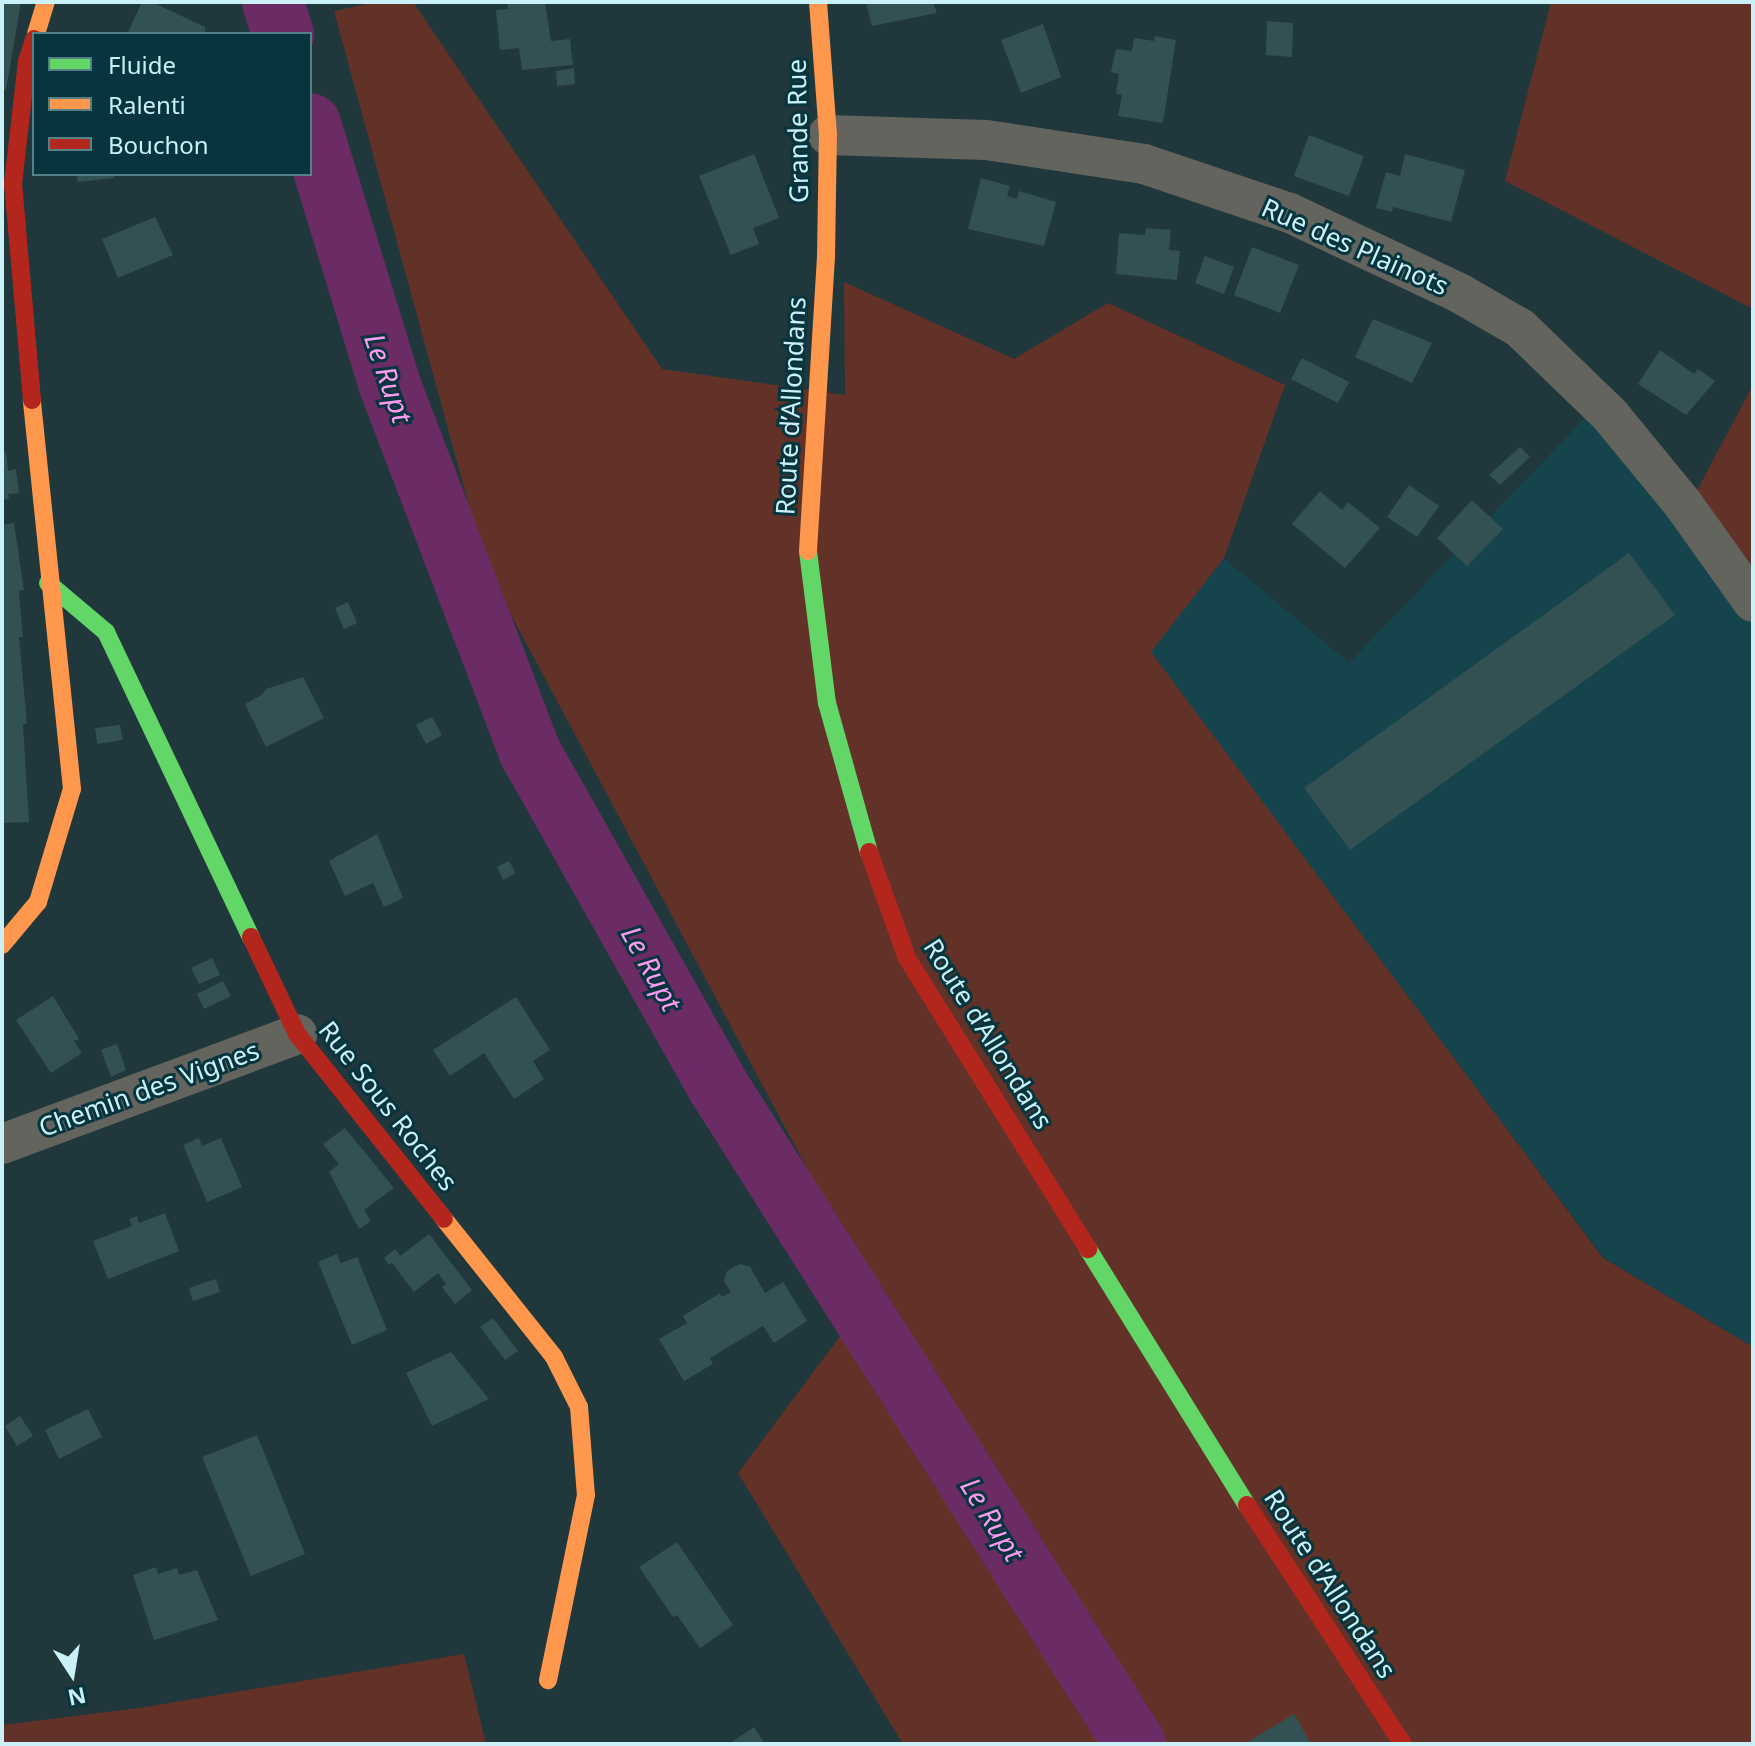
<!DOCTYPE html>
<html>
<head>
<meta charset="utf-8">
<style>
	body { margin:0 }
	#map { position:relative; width:1755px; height:1746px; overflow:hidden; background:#20373c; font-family:"Noto Sans",sans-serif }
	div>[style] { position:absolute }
	.built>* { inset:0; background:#15444c }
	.green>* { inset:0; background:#623229 }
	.river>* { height:62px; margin:-31px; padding:0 31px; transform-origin:31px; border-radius:31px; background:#6b2c66 }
	.building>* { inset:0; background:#335152 }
	.street>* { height:40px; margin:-20px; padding:0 20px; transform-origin:20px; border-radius:20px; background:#63645e }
	.fast>* { height:18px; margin:-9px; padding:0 9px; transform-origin:9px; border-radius:9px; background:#63d668 }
	.slow>* { height:18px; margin:-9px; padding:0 9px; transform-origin:9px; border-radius:9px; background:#ff974d }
	.jam>* { height:18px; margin:-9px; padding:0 9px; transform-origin:9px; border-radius:9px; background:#b3261e }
	span { translate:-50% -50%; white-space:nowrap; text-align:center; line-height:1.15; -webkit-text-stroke:6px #07353d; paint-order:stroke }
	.street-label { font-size:26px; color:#caf0f8 }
	.water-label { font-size:28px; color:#fd9af0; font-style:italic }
	.frame { position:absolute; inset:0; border:4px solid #caf0f8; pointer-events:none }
	.legend { position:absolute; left:32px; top:32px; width:280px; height:144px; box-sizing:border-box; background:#07353d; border:2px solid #558088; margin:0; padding:10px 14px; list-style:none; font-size:24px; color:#caf0f8 }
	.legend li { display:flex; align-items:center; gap:16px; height:40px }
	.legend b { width:40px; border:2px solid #558088 }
	.north { position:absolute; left:32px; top:1634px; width:80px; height:80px; -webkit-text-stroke:6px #07353d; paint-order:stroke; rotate:168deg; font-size:22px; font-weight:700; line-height:32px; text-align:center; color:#caf0f8 }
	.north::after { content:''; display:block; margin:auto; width:28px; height:36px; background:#caf0f8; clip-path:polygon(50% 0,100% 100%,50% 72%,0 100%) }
</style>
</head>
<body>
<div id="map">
	<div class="built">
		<i style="clip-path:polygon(1610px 392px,1753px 570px,1753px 1347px,1604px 1258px,1150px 652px,1224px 558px,1349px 663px)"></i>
	</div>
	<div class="green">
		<i style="clip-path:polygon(376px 2px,413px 2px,662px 369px,845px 395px,844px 282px,1014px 359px,1108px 303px,1285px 385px,1224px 558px,1151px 652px,1603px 1258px,1753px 1347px,1753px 1744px,903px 1744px,738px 1473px,873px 1292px,486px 568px,334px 11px)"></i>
		<i style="clip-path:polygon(1551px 2px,1753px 2px,1753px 309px,1505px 181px)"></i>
		<i style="clip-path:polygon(1753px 385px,1753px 570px,1693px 498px)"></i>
		<i style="clip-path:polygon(464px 1654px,486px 1744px,2px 1744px,2px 1725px,139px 1708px)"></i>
	</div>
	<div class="river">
		<i style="left:273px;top:2px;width:34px;rotate:73deg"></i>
		<i style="left:310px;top:124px;width:271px;rotate:73deg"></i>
		<i style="left:389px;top:383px;width:397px;rotate:69.1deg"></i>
		<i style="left:531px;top:754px;width:381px;rotate:60.6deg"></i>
		<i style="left:718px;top:1086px;width:779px;rotate:57.64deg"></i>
	</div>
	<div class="building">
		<i style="clip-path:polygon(2px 2px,21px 2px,6px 90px,2px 89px)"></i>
		<i style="clip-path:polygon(142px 2px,152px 2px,205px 27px,205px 34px,127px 34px)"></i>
		<i style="clip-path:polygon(507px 2px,545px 2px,551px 41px,570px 39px,573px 65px,522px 70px,519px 48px,500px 50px,496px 10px,508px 9px)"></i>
		<i style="clip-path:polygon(866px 2px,933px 2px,937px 13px,872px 26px)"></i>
		<i style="clip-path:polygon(1267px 21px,1293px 23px,1292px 57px,1266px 55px)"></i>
		<i style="clip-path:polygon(1043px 24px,1061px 77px,1021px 93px,1001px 40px)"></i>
		<i style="clip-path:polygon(1155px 36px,1176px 40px,1163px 123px,1118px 116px,1122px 95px,1116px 94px,1119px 74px,1111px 72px,1116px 49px,1132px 51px,1134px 38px,1154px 41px)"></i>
		<i style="clip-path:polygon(574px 68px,575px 84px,557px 86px,556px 71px)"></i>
		<i style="clip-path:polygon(1309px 135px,1364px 156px,1349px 196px,1294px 176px)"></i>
		<i style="clip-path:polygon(754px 154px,779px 218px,753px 228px,759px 244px,731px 255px,699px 176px)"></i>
		<i style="clip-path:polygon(1405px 154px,1465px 170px,1451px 222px,1393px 207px,1392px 212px,1376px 208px,1386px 172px,1400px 176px)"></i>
		<i style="clip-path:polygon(76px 174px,114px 174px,114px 178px,78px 182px)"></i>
		<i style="clip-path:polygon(981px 178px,1010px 186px,1007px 196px,1017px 199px,1019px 191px,1056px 202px,1044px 246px,968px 229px)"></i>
		<i style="clip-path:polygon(155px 217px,173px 255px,118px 278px,102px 239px)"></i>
		<i style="clip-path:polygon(1146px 228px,1171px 230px,1169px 250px,1180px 251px,1177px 280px,1116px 274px,1119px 233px,1145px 235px)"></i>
		<i style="clip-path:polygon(1252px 247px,1299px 265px,1280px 313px,1234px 295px)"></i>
		<i style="clip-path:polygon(1205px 256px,1234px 267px,1224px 294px,1195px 283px)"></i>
		<i style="clip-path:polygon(1373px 319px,1432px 343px,1412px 383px,1355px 357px)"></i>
		<i style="clip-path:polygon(1660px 350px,1694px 374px,1698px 369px,1715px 381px,1686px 415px,1638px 384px)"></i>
		<i style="clip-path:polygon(1302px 358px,1349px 382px,1338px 403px,1291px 379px)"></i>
		<i style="clip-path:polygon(1520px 447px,1530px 457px,1500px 485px,1489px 475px)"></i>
		<i style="clip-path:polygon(2px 452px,6px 452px,8px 471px,16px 469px,19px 493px,8px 494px,9px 499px,2px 500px)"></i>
		<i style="clip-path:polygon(1409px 485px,1439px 506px,1417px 537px,1387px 517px)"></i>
		<i style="clip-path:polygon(1320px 491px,1342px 510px,1348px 502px,1380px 528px,1345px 568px,1292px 524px)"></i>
		<i style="clip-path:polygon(1472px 500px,1503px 529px,1467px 566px,1437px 538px)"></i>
		<i style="clip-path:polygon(14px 523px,24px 590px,19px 591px,23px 637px,19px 637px,27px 723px,23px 725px,29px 822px,2px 823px,2px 525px)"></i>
		<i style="clip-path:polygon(1629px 553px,1675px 615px,1350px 850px,1304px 788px)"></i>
		<i style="clip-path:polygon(348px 602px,357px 623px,344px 629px,335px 608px)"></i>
		<i style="clip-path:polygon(303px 677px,324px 718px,266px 747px,245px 704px,262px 695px,266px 689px)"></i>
		<i style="clip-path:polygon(432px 717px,442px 735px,426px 744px,416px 725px)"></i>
		<i style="clip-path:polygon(120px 725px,123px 740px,97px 744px,95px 728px)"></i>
		<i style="clip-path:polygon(377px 834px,403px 898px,384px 907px,373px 883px,345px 896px,329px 861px)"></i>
		<i style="clip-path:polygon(509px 861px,516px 873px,503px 880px,497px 867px)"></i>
		<i style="clip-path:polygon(212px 958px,220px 975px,199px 984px,191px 968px)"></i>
		<i style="clip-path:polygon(223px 981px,231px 996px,204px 1009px,197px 994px)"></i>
		<i style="clip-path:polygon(53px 996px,79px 1039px,74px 1041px,82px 1053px,51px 1073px,16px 1020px)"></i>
		<i style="clip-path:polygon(516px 997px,550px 1050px,533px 1061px,544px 1079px,514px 1099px,484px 1053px,450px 1076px,433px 1050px)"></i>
		<i style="clip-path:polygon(117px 1044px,126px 1070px,111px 1077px,101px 1050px)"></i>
		<i style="clip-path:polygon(345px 1128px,394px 1188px,364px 1210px,371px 1221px,359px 1229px,329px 1172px,339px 1164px,323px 1144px)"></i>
		<i style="clip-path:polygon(199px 1138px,202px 1146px,221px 1138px,242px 1187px,207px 1202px,183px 1145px)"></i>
		<i style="clip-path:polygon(165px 1213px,179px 1251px,108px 1279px,93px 1241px,132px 1226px,129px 1219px,137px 1216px,139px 1223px)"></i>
		<i style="clip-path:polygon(429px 1234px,472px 1290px,455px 1304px,442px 1287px,446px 1284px,438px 1273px,414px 1292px,392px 1263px,389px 1265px,384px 1258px,395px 1249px,400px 1256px)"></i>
		<i style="clip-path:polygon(337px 1254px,341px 1263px,357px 1257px,387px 1330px,352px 1345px,318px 1262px)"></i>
		<i style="clip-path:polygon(740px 1264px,750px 1267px,765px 1293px,783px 1282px,807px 1321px,774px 1343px,763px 1326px,710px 1358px,713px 1364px,684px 1381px,659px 1339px,687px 1323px,683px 1316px,720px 1293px,722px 1297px,731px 1292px,724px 1281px,727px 1271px)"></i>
		<i style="clip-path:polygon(216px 1279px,220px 1292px,193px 1301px,189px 1288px)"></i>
		<i style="clip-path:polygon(493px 1318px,518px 1351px,505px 1360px,480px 1327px)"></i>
		<i style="clip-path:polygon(451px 1352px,489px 1399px,432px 1426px,406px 1373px)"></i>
		<i style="clip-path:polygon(88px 1409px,102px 1437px,59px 1459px,45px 1430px)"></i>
		<i style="clip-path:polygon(20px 1416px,33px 1436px,17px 1446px,5px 1426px)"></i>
		<i style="clip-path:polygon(257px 1435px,305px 1554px,251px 1576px,202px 1457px)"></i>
		<i style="clip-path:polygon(677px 1542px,733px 1625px,700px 1648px,677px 1615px,673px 1617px,639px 1567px)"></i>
		<i style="clip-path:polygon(156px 1567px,158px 1574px,177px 1568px,179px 1575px,197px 1570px,218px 1620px,154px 1640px,133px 1575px)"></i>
		<i style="clip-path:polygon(1294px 1714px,1311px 1744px,1244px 1744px)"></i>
		<i style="clip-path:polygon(754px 1727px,765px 1744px,729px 1744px)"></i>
	</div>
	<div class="street">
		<i style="left:828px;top:135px;width:158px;rotate:1.8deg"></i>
		<i style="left:986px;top:140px;width:160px;rotate:8.6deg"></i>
		<i style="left:1144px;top:164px;width:154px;rotate:18.6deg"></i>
		<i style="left:1290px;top:213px;width:189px;rotate:25.3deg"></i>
		<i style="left:1461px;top:294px;width:68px;rotate:30deg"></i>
		<i style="left:1520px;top:328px;width:125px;rotate:44deg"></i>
		<i style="left:1610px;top:415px;width:115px;rotate:50.6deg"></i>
		<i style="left:1683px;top:504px;width:120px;rotate:54.5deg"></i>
		<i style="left:2px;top:1144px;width:315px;rotate:-20.4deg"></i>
	</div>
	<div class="fast">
		<i style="left:808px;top:551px;width:153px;rotate:82.9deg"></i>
		<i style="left:827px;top:703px;width:155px;rotate:74.3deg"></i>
		<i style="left:48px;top:583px;width:76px;rotate:40.2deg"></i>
		<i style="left:106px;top:632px;width:338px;rotate:64.6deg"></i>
		<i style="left:1088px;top:1249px;width:301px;rotate:58.2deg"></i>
	</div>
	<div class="slow">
		<i style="left:36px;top:34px;width:34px;rotate:-73deg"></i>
		<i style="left:808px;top:551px;width:294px;rotate:-86.5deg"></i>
		<i style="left:826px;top:258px;width:123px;rotate:-89.1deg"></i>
		<i style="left:828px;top:135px;width:133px;rotate:-94.3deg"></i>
		<i style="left:2px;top:945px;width:56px;rotate:-50.1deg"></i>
		<i style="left:38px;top:902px;width:118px;rotate:-73.3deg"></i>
		<i style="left:72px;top:789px;width:391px;rotate:-95.9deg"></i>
		<i style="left:444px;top:1219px;width:176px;rotate:51.4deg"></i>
		<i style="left:554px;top:1357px;width:56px;rotate:63.4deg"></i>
		<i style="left:579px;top:1407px;width:88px;rotate:85.5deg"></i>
		<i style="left:586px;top:1495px;width:189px;rotate:101.6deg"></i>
	</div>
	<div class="jam">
		<i style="left:32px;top:400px;width:217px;rotate:-95deg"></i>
		<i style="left:13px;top:184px;width:124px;rotate:-83.5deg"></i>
		<i style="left:27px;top:61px;width:23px;rotate:-72deg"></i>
		<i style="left:869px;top:852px;width:113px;rotate:70.3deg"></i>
		<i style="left:907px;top:958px;width:343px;rotate:58.1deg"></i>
		<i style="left:251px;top:937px;width:107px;rotate:64.6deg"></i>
		<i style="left:297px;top:1034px;width:236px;rotate:51.5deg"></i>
		<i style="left:1247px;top:1505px;width:285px;rotate:56.9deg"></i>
	</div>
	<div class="street-label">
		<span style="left:798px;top:131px;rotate:-91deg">Grande Rue</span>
		<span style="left:1355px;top:247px;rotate:24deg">Rue des Plainots</span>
		<span style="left:791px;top:406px;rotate:-87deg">Route d’Allondans</span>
		<span style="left:988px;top:1034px;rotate:58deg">Route d’Allondans</span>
		<span style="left:149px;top:1089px;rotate:-20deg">Chemin des Vignes</span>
		<span style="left:388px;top:1106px;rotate:52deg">Rue Sous Roches</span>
		<span style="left:1330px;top:1584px;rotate:57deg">Route d’Allondans</span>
	</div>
	<div class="water-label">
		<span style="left:389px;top:378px;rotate:71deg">Le Rupt</span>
		<span style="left:652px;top:968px;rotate:61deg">Le Rupt</span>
		<span style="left:993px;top:1519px;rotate:58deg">Le Rupt</span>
	</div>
	<div class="frame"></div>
	<ul class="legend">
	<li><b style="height:10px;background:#63d668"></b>Fluide</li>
	<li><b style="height:10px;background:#ff974d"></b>Ralenti</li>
	<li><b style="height:10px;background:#b3261e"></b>Bouchon</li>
	</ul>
	<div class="north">N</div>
</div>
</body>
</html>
